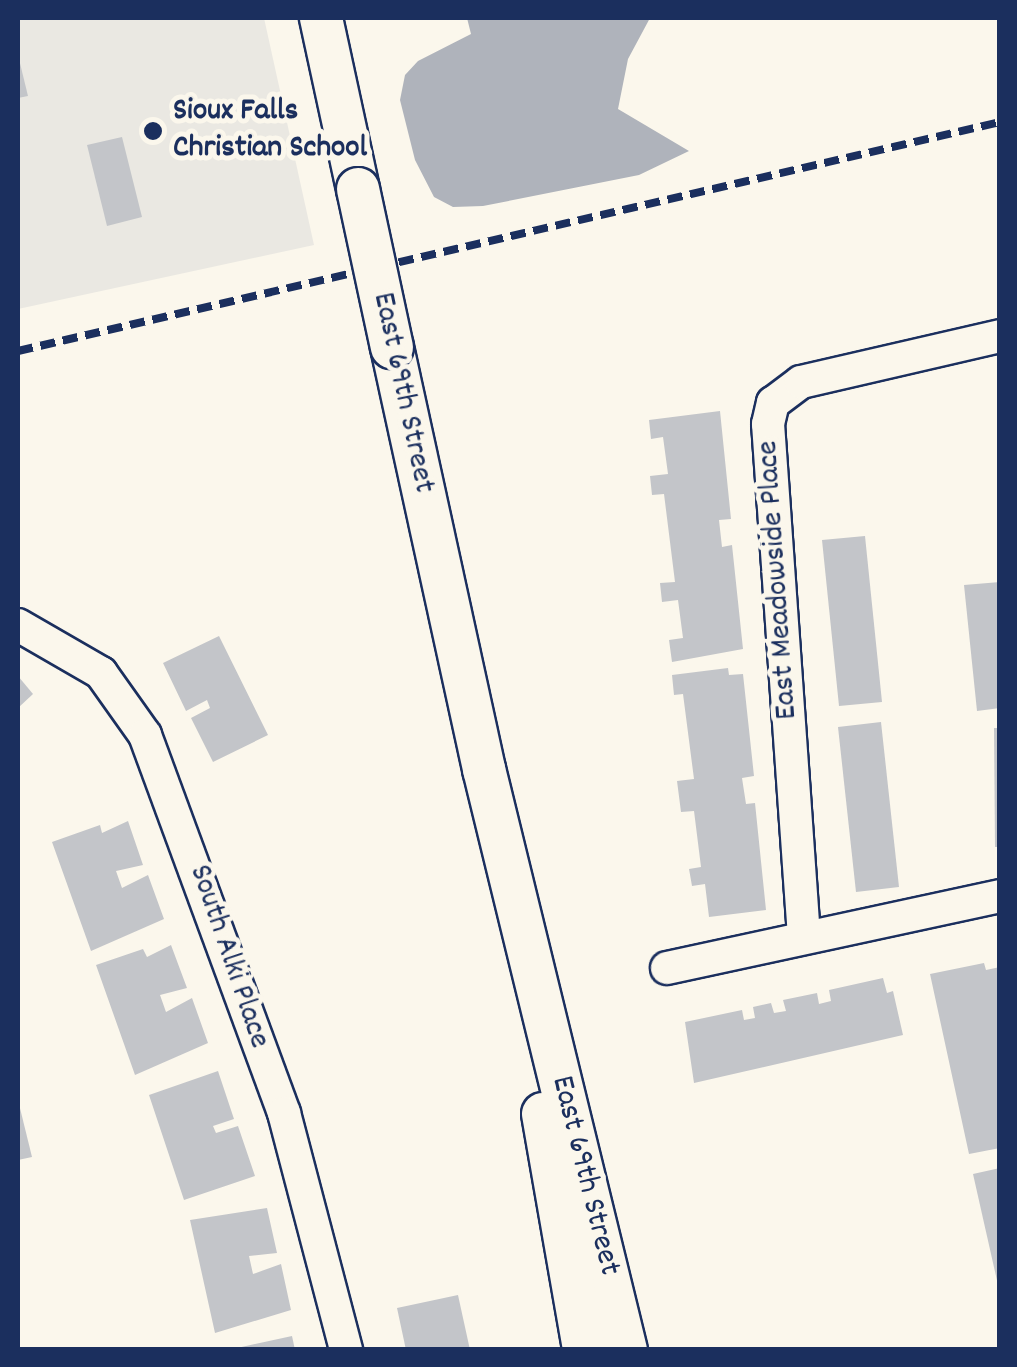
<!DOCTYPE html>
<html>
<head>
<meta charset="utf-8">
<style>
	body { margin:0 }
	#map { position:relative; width:1017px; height:1367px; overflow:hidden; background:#fbf7ec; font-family:Dekko,sans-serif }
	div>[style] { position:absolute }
	.built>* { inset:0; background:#eae8e2 }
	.water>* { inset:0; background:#afb3bb }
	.building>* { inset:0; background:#c3c5c9 }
	.roads { filter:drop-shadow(2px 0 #1b2f5e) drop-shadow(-2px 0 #1b2f5e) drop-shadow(0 2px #1b2f5e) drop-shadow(0 -2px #1b2f5e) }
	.minor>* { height:32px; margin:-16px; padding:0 16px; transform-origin:16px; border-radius:16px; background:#fbf7ec }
	.major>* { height:42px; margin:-21px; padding:0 21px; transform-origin:21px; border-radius:21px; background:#fbf7ec }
	.rail>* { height:8px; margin-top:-4px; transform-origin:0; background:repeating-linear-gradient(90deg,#1b2f5e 0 15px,transparent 0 23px) }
	.bridges { filter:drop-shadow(2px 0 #1b2f5e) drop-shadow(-2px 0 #1b2f5e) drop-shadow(0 2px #1b2f5e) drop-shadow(0 -2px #1b2f5e) }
	.major-bridge>* { height:42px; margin:-21px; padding:0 21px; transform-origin:21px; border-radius:21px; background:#fbf7ec }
	.dots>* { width:28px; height:28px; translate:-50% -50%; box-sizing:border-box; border:5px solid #fbf7ec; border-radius:50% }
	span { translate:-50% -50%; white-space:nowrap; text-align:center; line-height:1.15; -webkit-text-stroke:10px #fbf7ec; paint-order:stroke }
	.poi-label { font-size:32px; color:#1b2f5e; font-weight:700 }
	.left { translate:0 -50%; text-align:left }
	.street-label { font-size:32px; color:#1b2f5e }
	.frame { position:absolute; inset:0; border:20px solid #1b2f5e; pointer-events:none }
</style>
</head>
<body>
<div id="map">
	<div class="built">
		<i style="clip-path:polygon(18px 18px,264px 18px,314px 245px,18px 309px)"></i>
	</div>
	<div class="water">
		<i style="clip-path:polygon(467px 18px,650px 18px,628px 59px,618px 109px,689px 151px,639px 175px,483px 206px,453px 207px,434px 197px,415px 160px,400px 100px,405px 75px,418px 61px,471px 34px)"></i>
	</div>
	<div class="building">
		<i style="clip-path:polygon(18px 55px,28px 96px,18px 98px)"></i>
		<i style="clip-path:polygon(122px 137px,142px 217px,107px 226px,87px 145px)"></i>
		<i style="clip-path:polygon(720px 411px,731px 519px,719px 520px,722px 547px,732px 545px,743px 649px,672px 662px,669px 640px,683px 638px,678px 600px,662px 602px,660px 583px,675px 582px,664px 494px,652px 495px,650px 476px,668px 474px,663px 437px,651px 439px,649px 420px)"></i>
		<i style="clip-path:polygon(865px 536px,882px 702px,839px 706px,822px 540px)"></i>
		<i style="clip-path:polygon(1000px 582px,1000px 708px,977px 711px,964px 585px)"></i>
		<i style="clip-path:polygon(219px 636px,268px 735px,213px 762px,191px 718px,210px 708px,207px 700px,186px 711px,163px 663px)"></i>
		<i style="clip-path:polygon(728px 668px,729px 675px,743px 674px,754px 776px,742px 778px,746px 804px,755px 803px,766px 910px,709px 917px,705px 884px,692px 886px,689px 869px,701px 867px,694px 811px,681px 812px,677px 781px,694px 779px,683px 694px,674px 695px,672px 675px)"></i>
		<i style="clip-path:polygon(18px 676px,33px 694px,18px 708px)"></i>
		<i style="clip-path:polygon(881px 722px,899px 887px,856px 892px,838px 727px)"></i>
		<i style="clip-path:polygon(994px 728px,1000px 728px,1000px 847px,995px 847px)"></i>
		<i style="clip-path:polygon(128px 821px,143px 865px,116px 871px,122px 888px,148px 875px,164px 919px,91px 951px,52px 842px,100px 825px,102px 833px)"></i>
		<i style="clip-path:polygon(171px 945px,187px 988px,160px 995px,166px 1012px,192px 998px,208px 1043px,135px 1075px,96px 965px,143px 949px,147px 957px)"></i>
		<i style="clip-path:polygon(984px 963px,986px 970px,1000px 967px,1000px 1148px,969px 1154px,930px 974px)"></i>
		<i style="clip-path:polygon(883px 978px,887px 993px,893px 991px,903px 1035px,694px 1083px,685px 1022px,742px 1010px,744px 1020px,755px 1018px,753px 1007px,771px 1003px,774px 1013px,786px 1011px,783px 1000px,817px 993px,819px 1004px,831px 1001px,829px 990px)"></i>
		<i style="clip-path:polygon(218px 1071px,234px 1119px,213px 1126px,216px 1133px,238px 1126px,255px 1176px,184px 1200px,149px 1095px)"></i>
		<i style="clip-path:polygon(18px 1100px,32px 1157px,18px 1160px)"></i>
		<i style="clip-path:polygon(1000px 1168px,1000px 1285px,998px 1285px,973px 1174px)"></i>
		<i style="clip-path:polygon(267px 1208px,277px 1253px,249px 1256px,253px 1274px,281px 1264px,291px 1310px,215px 1333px,190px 1220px)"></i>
		<i style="clip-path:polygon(458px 1295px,470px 1350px,406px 1350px,397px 1308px)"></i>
		<i style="clip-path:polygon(292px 1336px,295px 1350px,237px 1350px,237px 1348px)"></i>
	</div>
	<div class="roads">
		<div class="minor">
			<i style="left:18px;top:625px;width:96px;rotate:30deg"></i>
			<i style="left:101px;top:673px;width:76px;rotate:54.6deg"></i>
			<i style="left:145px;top:735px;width:403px;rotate:69.8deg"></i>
			<i style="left:284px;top:1113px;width:245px;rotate:75.3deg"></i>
			<i style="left:804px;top:937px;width:514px;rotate:-94.01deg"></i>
			<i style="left:768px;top:424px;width:22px;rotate:-77deg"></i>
			<i style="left:773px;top:403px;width:35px;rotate:-37deg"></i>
			<i style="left:801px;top:382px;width:204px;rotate:-13deg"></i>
			<i style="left:667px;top:968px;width:341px;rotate:-12.2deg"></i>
		</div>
		<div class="major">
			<i style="left:321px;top:18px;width:175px;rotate:77.8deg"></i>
			<i style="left:392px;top:347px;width:432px;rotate:77.7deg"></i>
			<i style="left:484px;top:769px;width:598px;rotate:76.27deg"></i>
			<i style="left:543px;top:1114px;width:240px;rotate:80.1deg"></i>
		</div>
	</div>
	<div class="rail">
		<i style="left:18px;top:351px;width:1008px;rotate:-13.13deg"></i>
	</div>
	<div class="bridges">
		<div class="major-bridge">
			<i style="left:358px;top:189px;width:162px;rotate:77.9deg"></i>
		</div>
	</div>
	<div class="dots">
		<i style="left:153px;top:131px;background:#1b2f5e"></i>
	</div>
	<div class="poi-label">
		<span class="left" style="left:173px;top:131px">Sioux Falls<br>Christian School</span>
	</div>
	<div class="street-label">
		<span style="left:402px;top:393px;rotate:78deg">East 69th Street</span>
		<span style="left:779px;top:580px;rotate:-94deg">East Meadowside Place</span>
		<span style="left:228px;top:957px;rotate:71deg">South Alki Place</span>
		<span style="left:584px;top:1176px;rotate:76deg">East 69th Street</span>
	</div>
	<div class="frame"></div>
</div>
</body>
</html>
